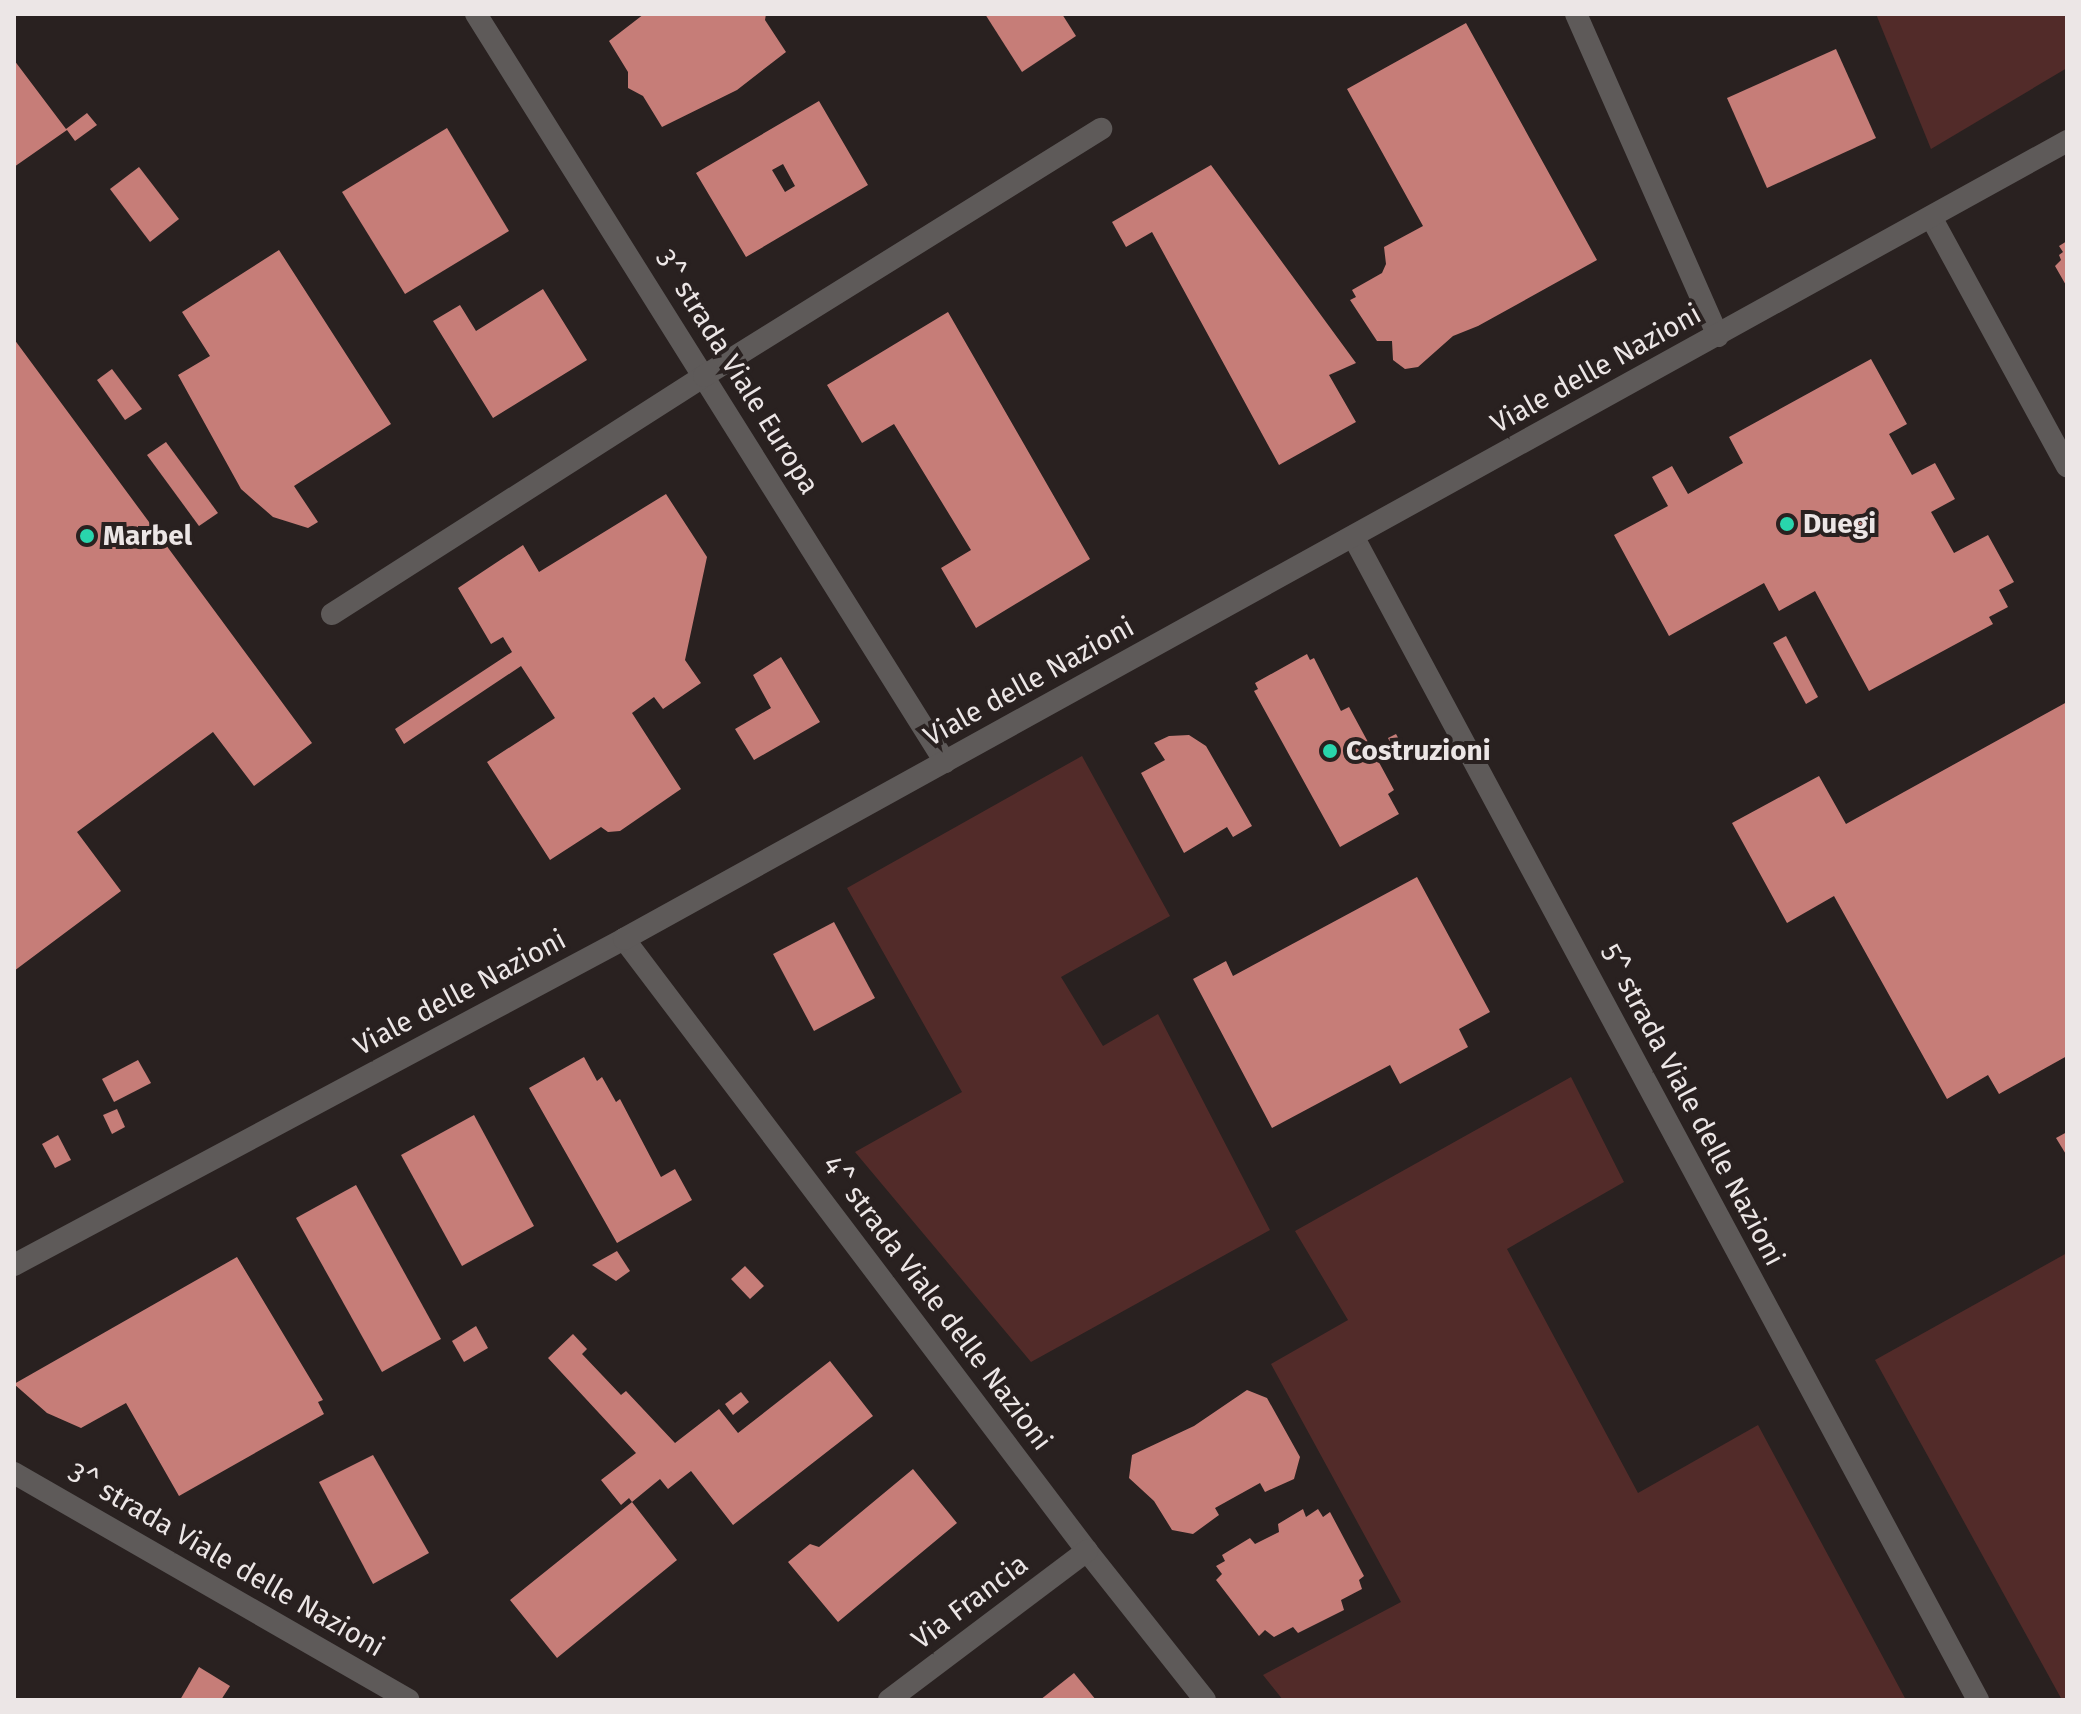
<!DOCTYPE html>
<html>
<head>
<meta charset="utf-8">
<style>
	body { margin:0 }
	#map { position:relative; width:2081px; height:1714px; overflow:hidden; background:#292120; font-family:"Fira Sans",sans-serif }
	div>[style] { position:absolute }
	.green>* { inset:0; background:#522b29 }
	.building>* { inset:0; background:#c67d78 }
	.minor>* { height:22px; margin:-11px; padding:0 11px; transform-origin:11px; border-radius:11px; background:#5e5a59 }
	.dots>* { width:22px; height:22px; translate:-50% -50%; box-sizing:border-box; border:4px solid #292120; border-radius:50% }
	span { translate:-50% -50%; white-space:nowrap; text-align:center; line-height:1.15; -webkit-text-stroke:8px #292120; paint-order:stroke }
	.street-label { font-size:28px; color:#ece6e6 }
	.poi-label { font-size:28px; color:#ece6e6; font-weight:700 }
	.left { translate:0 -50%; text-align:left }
	.frame { position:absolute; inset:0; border:16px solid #ece6e6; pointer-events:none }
</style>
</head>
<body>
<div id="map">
	<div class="green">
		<i style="clip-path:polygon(1876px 14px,2067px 14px,2067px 68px,1931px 149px)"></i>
		<i style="clip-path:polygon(1082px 756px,1170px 916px,1061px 977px,1103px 1046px,1158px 1014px,1270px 1230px,1031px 1362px,855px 1152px,962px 1092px,847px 888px)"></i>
		<i style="clip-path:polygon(1571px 1077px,1624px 1182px,1507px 1249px,1638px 1493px,1758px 1425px,1906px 1700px,1283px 1700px,1263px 1675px,1401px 1602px,1271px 1364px,1348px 1320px,1295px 1231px)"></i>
		<i style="clip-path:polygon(2067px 1253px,2067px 1700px,2062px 1700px,1875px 1360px)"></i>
	</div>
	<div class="building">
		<i style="clip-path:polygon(644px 14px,766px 14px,765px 20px,786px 52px,737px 90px,662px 127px,643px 96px,628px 88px,628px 72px,609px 41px)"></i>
		<i style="clip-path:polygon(985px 14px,1062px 14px,1076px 36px,1022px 72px)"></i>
		<i style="clip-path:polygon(1466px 23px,1597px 260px,1478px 326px,1453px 336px,1418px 367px,1405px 369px,1393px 360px,1392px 341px,1377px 341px,1350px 300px,1356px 297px,1352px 290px,1382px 273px,1386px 264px,1384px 247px,1423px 226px,1347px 89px)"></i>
		<i style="clip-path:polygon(1836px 49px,1876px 138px,1767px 188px,1727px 98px)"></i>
		<i style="clip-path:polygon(14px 60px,66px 129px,87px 113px,97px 125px,75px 141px,67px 130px,14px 167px)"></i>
		<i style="clip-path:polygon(evenodd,819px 101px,868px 185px,746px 257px,696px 173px,819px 101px,783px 164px,795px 186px,785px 192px,772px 170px,783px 164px)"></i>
		<i style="clip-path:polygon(447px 128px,509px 231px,405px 294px,342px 192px)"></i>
		<i style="clip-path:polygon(1211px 165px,1356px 363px,1329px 375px,1356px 422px,1279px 465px,1152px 232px,1126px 247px,1112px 222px)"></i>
		<i style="clip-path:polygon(139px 167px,179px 219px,150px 242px,110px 189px)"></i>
		<i style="clip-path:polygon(2067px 241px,2067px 287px,2055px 266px,2061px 260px,2059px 255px,2063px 252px,2059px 246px)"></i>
		<i style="clip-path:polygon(279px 250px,391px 424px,294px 486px,318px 522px,308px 528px,273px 517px,241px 489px,178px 375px,210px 356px,182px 312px)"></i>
		<i style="clip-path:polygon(543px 289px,587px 360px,493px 418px,433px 321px,460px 305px,476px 331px)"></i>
		<i style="clip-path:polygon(948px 312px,1090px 559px,976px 628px,941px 568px,971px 550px,894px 424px,862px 443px,827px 385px)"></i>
		<i style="clip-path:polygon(14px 339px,312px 743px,254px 786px,213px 732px,77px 832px,121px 891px,14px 971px)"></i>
		<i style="clip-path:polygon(1871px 359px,1907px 424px,1889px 434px,1912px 475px,1935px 463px,1955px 499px,1931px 512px,1954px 553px,1988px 535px,2014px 582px,1999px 590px,2008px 607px,1989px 617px,1993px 624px,1869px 691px,1815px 591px,1779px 611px,1764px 583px,1669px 636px,1614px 535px,1668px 506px,1652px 477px,1672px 466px,1688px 494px,1743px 463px,1729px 437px)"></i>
		<i style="clip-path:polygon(112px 369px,142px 409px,125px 420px,97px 380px)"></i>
		<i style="clip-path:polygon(166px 442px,218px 513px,199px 526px,147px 455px)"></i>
		<i style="clip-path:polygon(666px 494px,707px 557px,685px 660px,701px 683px,663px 709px,654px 697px,632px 713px,681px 789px,620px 831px,608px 832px,601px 827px,550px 860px,487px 762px,555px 718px,521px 666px,404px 744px,395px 729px,512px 652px,503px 637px,491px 644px,458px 588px,523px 545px,539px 572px)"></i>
		<i style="clip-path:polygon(1786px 636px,1818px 697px,1806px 704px,1773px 643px)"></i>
		<i style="clip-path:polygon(1307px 654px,1310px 660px,1314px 658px,1341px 711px,1349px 707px,1394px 790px,1388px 794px,1399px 814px,1340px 847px,1254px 691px,1258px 689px,1255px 683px)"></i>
		<i style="clip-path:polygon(781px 657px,820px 722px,754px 760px,735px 729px,771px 708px,753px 675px)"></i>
		<i style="clip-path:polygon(2067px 702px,2067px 1056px,1999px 1094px,1988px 1075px,1947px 1099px,1834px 896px,1787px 923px,1732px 823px,1819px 776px,1846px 824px)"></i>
		<i style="clip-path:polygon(1396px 734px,1405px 750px,1397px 755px,1388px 738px)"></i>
		<i style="clip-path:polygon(1189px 735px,1206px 746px,1252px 826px,1233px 837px,1227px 827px,1184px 853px,1141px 773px,1165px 760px,1154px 743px,1169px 736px)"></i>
		<i style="clip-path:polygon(1417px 877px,1490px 1012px,1459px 1029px,1468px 1047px,1400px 1084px,1390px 1065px,1272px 1128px,1193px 979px,1226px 961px,1233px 976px)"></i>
		<i style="clip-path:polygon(834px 922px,875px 998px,814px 1031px,773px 954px)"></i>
		<i style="clip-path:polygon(584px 1057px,597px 1081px,602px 1077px,616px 1102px,620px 1099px,661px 1177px,675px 1169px,692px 1200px,617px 1243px,529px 1088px)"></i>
		<i style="clip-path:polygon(138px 1060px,151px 1083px,114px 1102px,102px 1079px)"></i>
		<i style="clip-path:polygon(117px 1109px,125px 1127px,112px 1134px,103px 1115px)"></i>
		<i style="clip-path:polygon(474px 1115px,534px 1226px,462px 1266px,401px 1155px)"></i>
		<i style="clip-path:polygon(2067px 1132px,2067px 1156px,2056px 1138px)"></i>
		<i style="clip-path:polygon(58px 1135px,71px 1160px,55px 1168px,42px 1144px)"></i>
		<i style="clip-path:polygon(356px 1185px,441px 1339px,382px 1372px,296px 1218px)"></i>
		<i style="clip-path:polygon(617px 1251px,630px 1271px,616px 1281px,592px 1265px)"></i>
		<i style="clip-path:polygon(237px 1257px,323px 1400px,318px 1402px,324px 1414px,179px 1496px,126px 1403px,81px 1428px,47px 1413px,14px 1384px)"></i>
		<i style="clip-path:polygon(745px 1266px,764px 1286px,750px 1299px,731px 1279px)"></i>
		<i style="clip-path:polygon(476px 1326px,488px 1348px,464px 1362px,452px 1341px)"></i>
		<i style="clip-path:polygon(573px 1334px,587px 1349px,582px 1354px,621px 1395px,626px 1391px,675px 1443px,719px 1409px,738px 1433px,830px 1361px,873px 1416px,733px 1525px,691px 1471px,668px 1489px,660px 1479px,632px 1502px,677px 1560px,557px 1658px,510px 1600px,632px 1502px,629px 1498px,621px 1505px,601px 1480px,636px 1453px,548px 1358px)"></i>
		<i style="clip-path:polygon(1247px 1390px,1267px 1398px,1300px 1457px,1294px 1479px,1265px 1492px,1260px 1483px,1215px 1508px,1219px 1515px,1193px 1534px,1172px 1530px,1154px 1501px,1129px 1478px,1132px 1455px,1194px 1426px)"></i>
		<i style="clip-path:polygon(741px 1392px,749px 1402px,733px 1415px,725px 1404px)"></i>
		<i style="clip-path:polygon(373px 1455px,429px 1553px,373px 1584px,319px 1482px)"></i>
		<i style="clip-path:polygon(913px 1469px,957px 1523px,838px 1622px,788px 1562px,810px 1544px,819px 1547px)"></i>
		<i style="clip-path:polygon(1303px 1509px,1306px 1517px,1318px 1509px,1323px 1517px,1330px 1512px,1364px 1576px,1359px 1580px,1362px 1589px,1341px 1600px,1344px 1610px,1298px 1633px,1293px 1627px,1274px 1637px,1265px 1630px,1259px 1636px,1216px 1580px,1222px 1574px,1216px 1566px,1225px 1561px,1222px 1555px,1250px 1538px,1255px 1544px,1279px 1532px,1278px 1524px)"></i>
		<i style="clip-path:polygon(199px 1667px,230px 1686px,221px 1700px,180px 1700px)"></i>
		<i style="clip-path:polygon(1074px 1673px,1096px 1700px,1040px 1700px)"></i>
	</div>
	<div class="minor">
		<i style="left:476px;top:14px;width:883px;rotate:57.91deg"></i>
		<i style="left:1576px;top:14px;width:352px;rotate:66.2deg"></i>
		<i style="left:1931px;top:217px;width:284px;rotate:61.4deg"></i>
		<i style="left:1354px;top:538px;width:1319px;rotate:61.76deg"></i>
		<i style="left:332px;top:614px;width:442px;rotate:-32.6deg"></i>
		<i style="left:704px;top:376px;width:468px;rotate:-31.9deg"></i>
		<i style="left:624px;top:939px;width:767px;rotate:52.89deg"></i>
		<i style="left:1087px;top:1551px;width:190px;rotate:51.6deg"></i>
		<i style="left:14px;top:1265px;width:692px;rotate:-28.12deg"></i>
		<i style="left:624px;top:939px;width:1649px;rotate:-28.94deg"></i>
		<i style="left:14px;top:1473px;width:455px;rotate:29.9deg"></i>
		<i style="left:889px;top:1700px;width:248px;rotate:-37deg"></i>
	</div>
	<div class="dots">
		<i style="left:1787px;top:524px;background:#29d5ac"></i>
		<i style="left:87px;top:536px;background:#29d5ac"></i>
		<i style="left:1330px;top:751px;background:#29d5ac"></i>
	</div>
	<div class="street-label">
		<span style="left:1596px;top:369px;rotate:-29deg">Viale delle Nazioni</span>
		<span style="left:737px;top:372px;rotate:58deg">3^ strada Viale Europa</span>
		<span style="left:1029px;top:682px;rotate:-29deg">Viale delle Nazioni</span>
		<span style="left:460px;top:993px;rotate:-28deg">Viale delle Nazioni</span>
		<span style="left:1692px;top:1105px;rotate:62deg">5^ strada Viale delle Nazioni</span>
		<span style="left:937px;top:1303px;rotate:53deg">4^ strada Viale delle Nazioni</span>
		<span style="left:226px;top:1560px;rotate:30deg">3^ strada Viale delle Nazioni</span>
		<span style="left:970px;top:1602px;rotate:-37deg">Via Francia</span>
	</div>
	<div class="poi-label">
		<span class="left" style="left:1803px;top:524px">Duegi</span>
		<span class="left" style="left:103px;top:536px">Marbel</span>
		<span class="left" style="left:1346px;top:751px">Costruzioni</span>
	</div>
	<div class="frame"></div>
</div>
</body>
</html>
